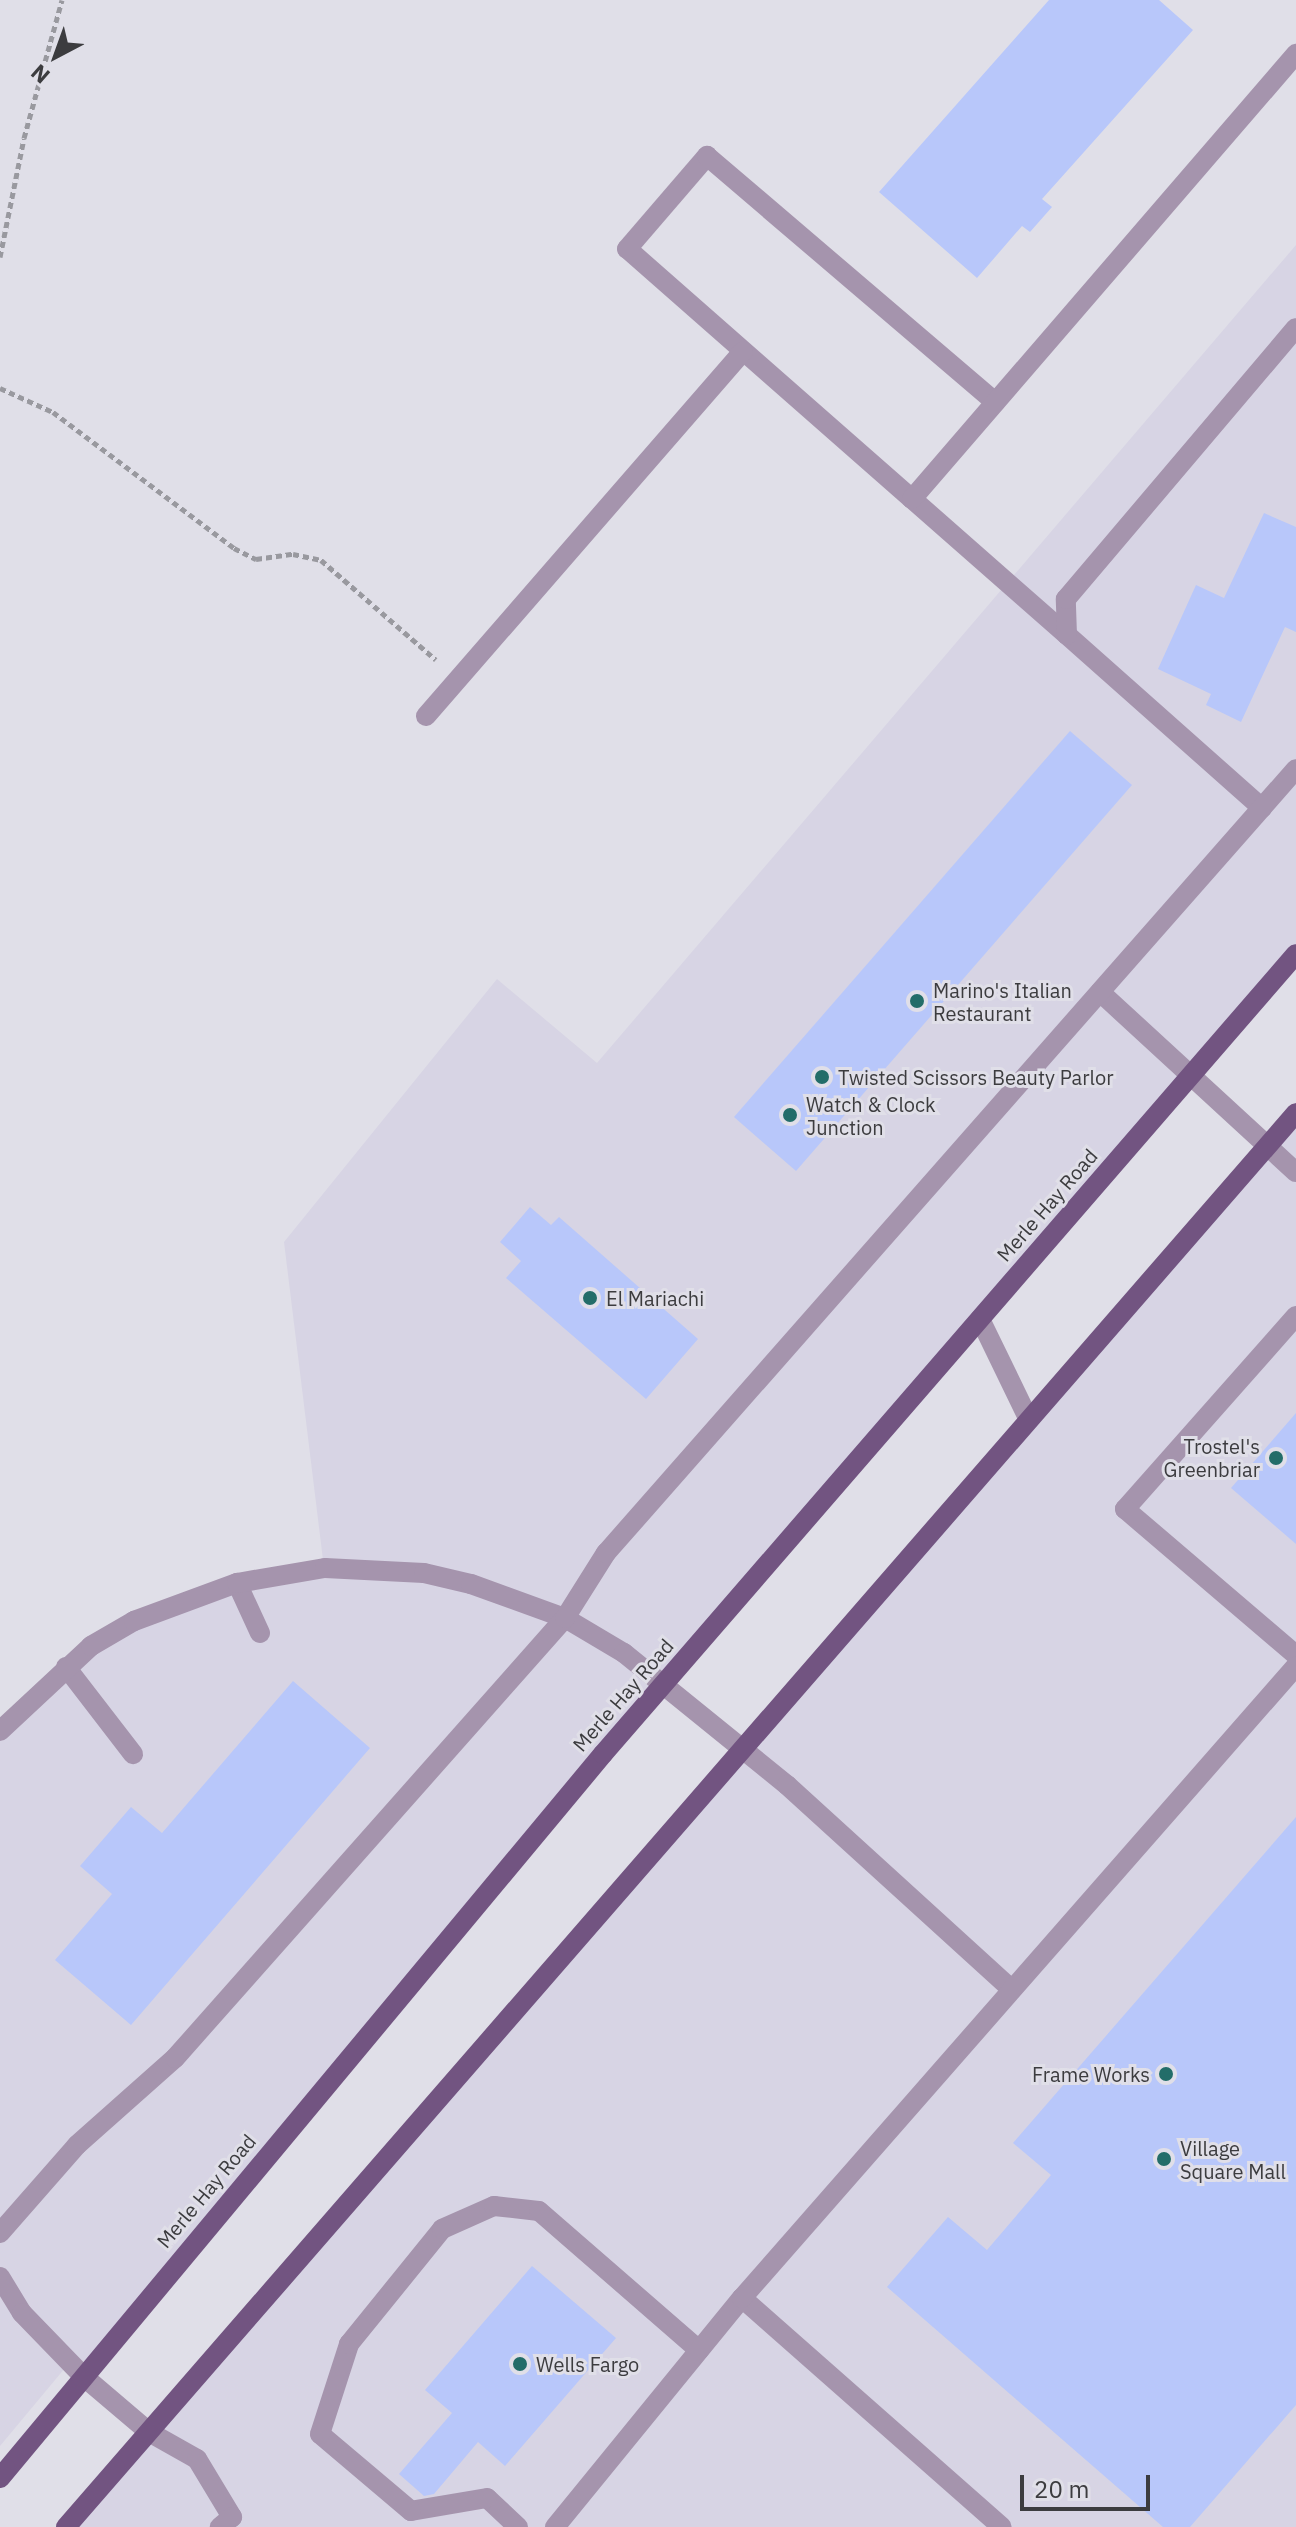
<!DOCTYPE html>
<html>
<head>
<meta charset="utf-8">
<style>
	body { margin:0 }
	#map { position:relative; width:1296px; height:2527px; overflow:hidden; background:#e0dfe8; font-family:"IBM Plex Sans",sans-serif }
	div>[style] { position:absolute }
	.built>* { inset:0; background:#d7d4e4 }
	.building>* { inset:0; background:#b8c7fa }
	.path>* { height:5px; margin-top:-2.5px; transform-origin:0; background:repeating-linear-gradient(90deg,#99999f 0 6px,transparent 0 10px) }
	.minor>* { height:20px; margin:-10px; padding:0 10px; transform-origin:10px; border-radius:10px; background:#a594ad }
	.major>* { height:20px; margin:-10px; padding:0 10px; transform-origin:10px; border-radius:10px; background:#725481 }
	.dots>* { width:22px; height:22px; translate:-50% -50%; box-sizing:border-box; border:4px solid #e0dfe8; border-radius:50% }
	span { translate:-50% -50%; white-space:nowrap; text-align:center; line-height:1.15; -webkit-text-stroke:6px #e0dfe8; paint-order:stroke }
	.poi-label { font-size:20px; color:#3c3c3f }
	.left { translate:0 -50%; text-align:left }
	.right { translate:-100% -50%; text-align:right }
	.street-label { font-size:20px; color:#3c3c3f }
	.north { position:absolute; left:16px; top:16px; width:80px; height:80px; -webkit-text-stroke:6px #e0dfe8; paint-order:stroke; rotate:221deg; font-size:22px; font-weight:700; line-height:32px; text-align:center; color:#3c3c3f }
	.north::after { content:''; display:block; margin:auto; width:28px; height:36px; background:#3c3c3f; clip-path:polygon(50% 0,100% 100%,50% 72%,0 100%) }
	.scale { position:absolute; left:1020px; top:2475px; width:130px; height:36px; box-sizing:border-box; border:4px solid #3c3c3f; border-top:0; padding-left:10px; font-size:24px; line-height:28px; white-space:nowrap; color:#3c3c3f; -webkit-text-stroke:6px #e0dfe8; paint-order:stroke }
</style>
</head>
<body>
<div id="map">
	<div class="built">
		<i style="clip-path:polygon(1296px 245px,1296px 956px,83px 2376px,70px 2362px,0 2446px,0 1731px,134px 1621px,324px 1568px,284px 1242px,497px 979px,597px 1063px)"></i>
		<i style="clip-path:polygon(1296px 1109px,1296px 2527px,60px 2527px)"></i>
	</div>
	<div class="building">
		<i style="clip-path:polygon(1049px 0,1159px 0,1193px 30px,1042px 199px,1052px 207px,1030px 232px,1022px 226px,977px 278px,879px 192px)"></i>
		<i style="clip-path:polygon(1264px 513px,1296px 527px,1296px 632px,1285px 627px,1241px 722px,1206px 705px,1211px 694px,1158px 669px,1196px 585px,1224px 598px)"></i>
		<i style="clip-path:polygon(1070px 731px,1132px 785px,796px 1171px,734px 1117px)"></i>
		<i style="clip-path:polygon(530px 1207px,551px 1225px,559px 1217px,698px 1339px,646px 1399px,506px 1278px,521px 1261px,500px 1242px)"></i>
		<i style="clip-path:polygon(1296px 1413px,1296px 1544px,1231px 1488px)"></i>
		<i style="clip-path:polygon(293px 1681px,370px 1748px,131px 2025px,55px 1960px,112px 1894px,80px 1866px,131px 1807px,162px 1833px)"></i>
		<i style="clip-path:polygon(1296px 1817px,1296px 2405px,1190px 2527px,1163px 2527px,887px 2287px,948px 2217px,987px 2250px,1051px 2175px,1013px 2143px)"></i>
		<i style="clip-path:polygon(532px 2266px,616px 2338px,505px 2466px,478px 2442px,434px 2494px,424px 2496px,399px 2474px,452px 2413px,425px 2390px)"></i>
	</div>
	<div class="path">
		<i style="left:0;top:257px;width:121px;rotate:-78.6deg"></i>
		<i style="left:24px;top:138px;width:143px;rotate:-74.6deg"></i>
		<i style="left:0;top:388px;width:58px;rotate:24.4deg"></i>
		<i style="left:53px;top:412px;width:226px;rotate:36.9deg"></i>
		<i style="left:234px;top:548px;width:25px;rotate:27deg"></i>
		<i style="left:256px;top:559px;width:37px;rotate:-8deg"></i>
		<i style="left:293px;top:554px;width:29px;rotate:12deg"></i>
		<i style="left:321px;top:560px;width:152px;rotate:41deg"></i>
	</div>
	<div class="minor">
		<i style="left:912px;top:499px;width:379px;rotate:-138.7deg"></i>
		<i style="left:627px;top:249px;width:123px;rotate:-49.3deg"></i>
		<i style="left:707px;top:156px;width:379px;rotate:40.5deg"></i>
		<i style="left:1067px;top:635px;width:206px;rotate:-138.7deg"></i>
		<i style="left:912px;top:499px;width:588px;rotate:-49.21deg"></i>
		<i style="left:426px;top:716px;width:483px;rotate:-49deg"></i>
		<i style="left:1262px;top:808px;width:261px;rotate:-138.4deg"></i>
		<i style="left:1067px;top:635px;width:36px;rotate:-92deg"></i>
		<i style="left:1066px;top:599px;width:355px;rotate:-49.7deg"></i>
		<i style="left:1100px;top:992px;width:266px;rotate:42.6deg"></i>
		<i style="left:1296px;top:1316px;width:258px;rotate:131.5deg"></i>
		<i style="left:1125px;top:1509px;width:225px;rotate:40.5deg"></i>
		<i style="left:980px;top:1319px;width:112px;rotate:64.1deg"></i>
		<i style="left:237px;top:1583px;width:55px;rotate:65.3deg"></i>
		<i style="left:66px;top:1667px;width:110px;rotate:52.4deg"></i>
		<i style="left:0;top:1731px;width:125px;rotate:-43deg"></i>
		<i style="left:91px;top:1646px;width:50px;rotate:-30.2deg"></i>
		<i style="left:134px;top:1621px;width:110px;rotate:-20.3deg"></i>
		<i style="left:237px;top:1583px;width:89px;rotate:-9.7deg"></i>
		<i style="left:325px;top:1568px;width:99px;rotate:2.9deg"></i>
		<i style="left:424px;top:1573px;width:48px;rotate:13.2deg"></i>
		<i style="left:471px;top:1584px;width:100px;rotate:19.9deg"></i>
		<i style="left:565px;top:1618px;width:69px;rotate:30.7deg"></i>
		<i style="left:624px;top:1653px;width:210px;rotate:39deg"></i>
		<i style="left:787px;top:1785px;width:304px;rotate:42.3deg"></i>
		<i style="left:0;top:2233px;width:117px;rotate:-48.8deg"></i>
		<i style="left:77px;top:2145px;width:131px;rotate:-41.6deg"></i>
		<i style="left:175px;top:2058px;width:588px;rotate:-48.45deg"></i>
		<i style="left:565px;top:1618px;width:77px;rotate:-57.8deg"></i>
		<i style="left:606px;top:1553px;width:1044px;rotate:-48.65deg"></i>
		<i style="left:0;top:2277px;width:42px;rotate:58.6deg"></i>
		<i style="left:22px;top:2313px;width:88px;rotate:45.9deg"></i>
		<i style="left:83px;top:2376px;width:87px;rotate:40.3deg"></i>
		<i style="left:149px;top:2432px;width:55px;rotate:29.4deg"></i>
		<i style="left:197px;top:2459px;width:68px;rotate:58.9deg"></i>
		<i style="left:232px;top:2517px;width:16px;rotate:140deg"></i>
		<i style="left:742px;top:2298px;width:346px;rotate:41.4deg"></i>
		<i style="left:518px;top:2527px;width:42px;rotate:-136.9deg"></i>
		<i style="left:487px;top:2498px;width:77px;rotate:170.3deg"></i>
		<i style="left:411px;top:2511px;width:119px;rotate:-139.8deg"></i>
		<i style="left:320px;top:2434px;width:95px;rotate:-72.1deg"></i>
		<i style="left:349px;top:2344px;width:148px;rotate:-51deg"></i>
		<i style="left:442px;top:2229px;width:57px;rotate:-23.9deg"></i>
		<i style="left:494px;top:2206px;width:45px;rotate:6.3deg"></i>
		<i style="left:539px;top:2211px;width:212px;rotate:41deg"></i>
		<i style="left:555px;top:2527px;width:296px;rotate:-50.8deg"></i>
		<i style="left:742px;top:2298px;width:840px;rotate:-48.76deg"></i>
	</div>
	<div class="major">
		<i style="left:0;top:2478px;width:942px;rotate:-50.21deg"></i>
		<i style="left:603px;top:1754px;width:1058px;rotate:-49.1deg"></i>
		<i style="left:66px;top:2527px;width:1874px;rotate:-48.98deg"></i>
	</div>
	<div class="dots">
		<i style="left:917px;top:1001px;background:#236d69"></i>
		<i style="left:822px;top:1077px;background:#236d69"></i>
		<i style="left:790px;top:1115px;background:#236d69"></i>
		<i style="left:590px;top:1298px;background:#236d69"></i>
		<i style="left:1276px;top:1458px;background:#236d69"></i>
		<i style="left:1166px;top:2074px;background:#236d69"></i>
		<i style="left:1164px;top:2159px;background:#236d69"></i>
		<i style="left:520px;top:2364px;background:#236d69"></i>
	</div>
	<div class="poi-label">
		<span class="left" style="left:933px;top:1002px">Marino's Italian<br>Restaurant</span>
		<span class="left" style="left:838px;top:1077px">Twisted Scissors Beauty Parlor</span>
		<span class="left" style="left:806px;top:1116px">Watch &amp; Clock<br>Junction</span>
		<span class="left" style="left:606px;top:1298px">El Mariachi</span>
		<span class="right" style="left:1260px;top:1458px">Trostel's<br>Greenbriar</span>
		<span class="right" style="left:1150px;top:2074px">Frame Works</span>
		<span class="left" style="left:1180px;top:2160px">Village<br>Square Mall</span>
		<span class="left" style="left:536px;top:2364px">Wells Fargo</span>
	</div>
	<div class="street-label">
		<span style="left:1047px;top:1205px;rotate:-49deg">Merle Hay Road</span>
		<span style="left:623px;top:1695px;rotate:-49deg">Merle Hay Road</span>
		<span style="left:206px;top:2191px;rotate:-50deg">Merle Hay Road</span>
	</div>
	<div class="north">N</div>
	<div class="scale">20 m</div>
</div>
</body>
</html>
